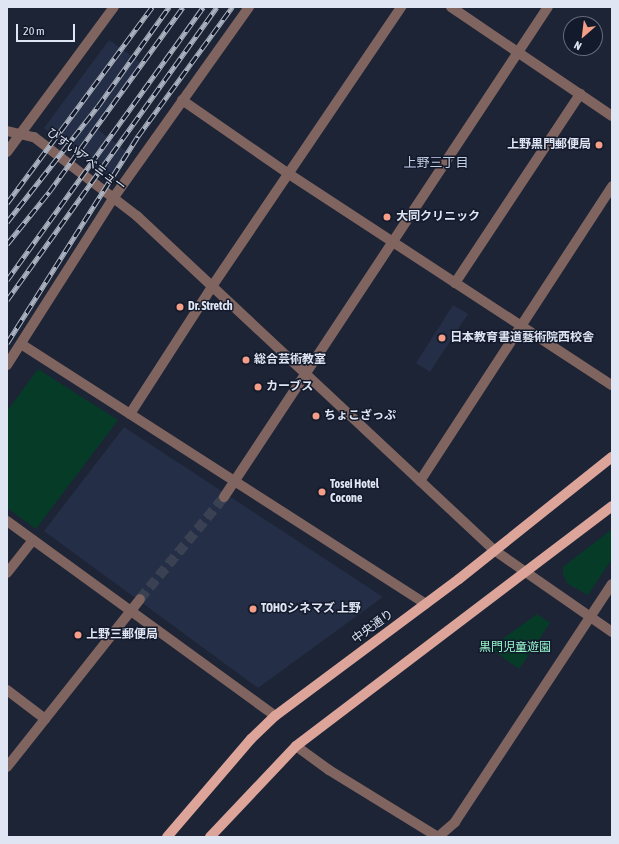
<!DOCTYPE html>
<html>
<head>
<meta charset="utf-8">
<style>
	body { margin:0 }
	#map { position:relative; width:619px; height:844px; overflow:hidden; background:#1c2436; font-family:"Asap Condensed","Noto Sans JP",sans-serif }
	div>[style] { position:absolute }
	.built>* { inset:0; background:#242e46 }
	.green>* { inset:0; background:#063b28 }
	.minor-tunnel>* { height:10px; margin-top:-5px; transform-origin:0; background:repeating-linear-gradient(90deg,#394152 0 10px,transparent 0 15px) }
	.minor>* { height:10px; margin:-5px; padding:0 5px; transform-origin:5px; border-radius:5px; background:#80645f }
	.major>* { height:10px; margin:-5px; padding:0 5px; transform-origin:5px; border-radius:5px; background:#dda49a }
	.rail>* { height:4.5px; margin-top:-2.25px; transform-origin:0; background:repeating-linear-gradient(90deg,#131a2c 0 9px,#abb2c0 0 18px); box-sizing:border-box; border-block:1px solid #abb2c0 }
	.dots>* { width:11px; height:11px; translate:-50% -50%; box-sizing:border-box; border:2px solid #131a2c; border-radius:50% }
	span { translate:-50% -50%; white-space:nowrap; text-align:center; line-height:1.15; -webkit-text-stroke:3px #131a2c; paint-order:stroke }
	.poi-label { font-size:12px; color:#dfe5f2; font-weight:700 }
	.right { translate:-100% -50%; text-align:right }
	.left { translate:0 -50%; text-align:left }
	.street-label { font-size:12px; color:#dfe5f2 }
	.park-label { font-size:12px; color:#97f8cb }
	.neighbourhood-label { font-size:13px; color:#c3cee7 }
	.frame { position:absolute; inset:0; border:8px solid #dfe5f2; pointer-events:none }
	.north { position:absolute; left:563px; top:16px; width:40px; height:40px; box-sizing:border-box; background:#131a2c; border:1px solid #656b7b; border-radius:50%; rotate:208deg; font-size:11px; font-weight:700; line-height:16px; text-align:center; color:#dfe5f2 }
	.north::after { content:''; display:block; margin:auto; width:14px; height:18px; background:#f49e87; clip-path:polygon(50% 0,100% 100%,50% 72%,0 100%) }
	.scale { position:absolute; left:16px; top:24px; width:59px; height:18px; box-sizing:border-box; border:2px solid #dfe5f2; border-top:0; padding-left:5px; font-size:12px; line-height:14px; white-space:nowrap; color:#dfe5f2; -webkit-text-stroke:3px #131a2c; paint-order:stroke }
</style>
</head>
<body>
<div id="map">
	<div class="built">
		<i style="clip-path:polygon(109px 40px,144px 65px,97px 129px,130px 154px,113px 179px,44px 128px)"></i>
		<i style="clip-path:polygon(453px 305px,468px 314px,430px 372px,416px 363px)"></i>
		<i style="clip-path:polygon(124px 427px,383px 597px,258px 688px,44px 531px)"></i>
	</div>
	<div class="green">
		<i style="clip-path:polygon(38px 369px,118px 420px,36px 529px,7px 508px,7px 411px)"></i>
		<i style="clip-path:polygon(612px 529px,612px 559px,588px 595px,568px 584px,563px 574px,563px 567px)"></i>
		<i style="clip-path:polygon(537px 614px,550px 623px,519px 669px,490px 648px)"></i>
	</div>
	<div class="minor-tunnel">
		<i style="left:140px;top:599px;width:132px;rotate:-50.5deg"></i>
	</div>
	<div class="minor">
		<i style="left:451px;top:7px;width:194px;rotate:34.1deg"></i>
		<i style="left:182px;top:100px;width:130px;rotate:34.7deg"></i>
		<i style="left:289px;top:174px;width:386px;rotate:33.2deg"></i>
		<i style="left:7px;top:131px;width:28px;rotate:13deg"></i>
		<i style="left:34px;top:137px;width:130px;rotate:37.5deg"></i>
		<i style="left:137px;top:216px;width:489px;rotate:43.1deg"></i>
		<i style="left:494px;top:550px;width:144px;rotate:34.8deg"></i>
		<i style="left:7px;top:152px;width:180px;rotate:-53.6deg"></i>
		<i style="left:455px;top:283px;width:227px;rotate:-56.5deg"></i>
		<i style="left:21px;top:344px;width:481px;rotate:32.7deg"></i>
		<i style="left:7px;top:365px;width:199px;rotate:-57.5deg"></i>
		<i style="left:114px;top:197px;width:233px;rotate:-54.6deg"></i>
		<i style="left:130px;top:414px;width:153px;rotate:-57.2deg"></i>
		<i style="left:213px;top:285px;width:336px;rotate:-55.9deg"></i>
		<i style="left:420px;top:481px;width:352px;rotate:-56.9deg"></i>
		<i style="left:224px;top:497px;width:587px;rotate:-56.53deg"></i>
		<i style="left:7px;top:521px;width:331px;rotate:36deg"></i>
		<i style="left:7px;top:573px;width:42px;rotate:-51.8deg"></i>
		<i style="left:7px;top:690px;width:48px;rotate:37.3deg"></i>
		<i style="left:296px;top:746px;width:41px;rotate:36deg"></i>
		<i style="left:329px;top:770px;width:128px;rotate:31.6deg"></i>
		<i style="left:7px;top:767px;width:214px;rotate:-51.6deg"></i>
		<i style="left:438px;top:837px;width:23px;rotate:-41deg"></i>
		<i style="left:455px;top:822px;width:285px;rotate:-56.6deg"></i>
	</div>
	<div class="major">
		<i style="left:167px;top:837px;width:129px;rotate:-49.4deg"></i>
		<i style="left:251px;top:739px;width:33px;rotate:-44deg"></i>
		<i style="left:275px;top:716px;width:229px;rotate:-36.7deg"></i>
		<i style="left:459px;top:579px;width:196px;rotate:-38.6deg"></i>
		<i style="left:210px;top:837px;width:125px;rotate:-46.6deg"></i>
		<i style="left:296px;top:746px;width:397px;rotate:-37.2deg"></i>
	</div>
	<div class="rail">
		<i style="left:7px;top:203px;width:244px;rotate:-53.5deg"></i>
		<i style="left:7px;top:222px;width:147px;rotate:-51.9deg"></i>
		<i style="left:98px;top:106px;width:122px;rotate:-54.4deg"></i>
		<i style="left:7px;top:244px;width:67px;rotate:-51.1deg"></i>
		<i style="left:49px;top:192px;width:228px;rotate:-54.1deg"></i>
		<i style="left:7px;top:280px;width:336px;rotate:-54.3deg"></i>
		<i style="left:7px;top:300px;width:360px;rotate:-54.4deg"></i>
		<i style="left:7px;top:343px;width:245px;rotate:-57.7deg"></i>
		<i style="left:138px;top:136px;width:160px;rotate:-53.9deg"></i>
	</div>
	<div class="dots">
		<i style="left:599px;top:145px;background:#f49e87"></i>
		<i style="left:387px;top:217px;background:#f49e87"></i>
		<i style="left:180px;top:307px;background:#f49e87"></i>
		<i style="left:442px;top:338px;background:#f49e87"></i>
		<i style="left:246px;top:360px;background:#f49e87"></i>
		<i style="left:258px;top:387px;background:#f49e87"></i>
		<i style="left:316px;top:416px;background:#f49e87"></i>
		<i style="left:322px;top:492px;background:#f49e87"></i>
		<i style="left:253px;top:609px;background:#f49e87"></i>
		<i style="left:78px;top:635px;background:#f49e87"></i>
	</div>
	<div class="poi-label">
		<span class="right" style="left:591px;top:145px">上野黒門郵便局</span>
		<span class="left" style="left:396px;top:217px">大同クリニック</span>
		<span class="left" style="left:188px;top:307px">Dr. Stretch</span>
		<span class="left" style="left:450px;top:338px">日本教育書道藝術院西校舎</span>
		<span class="left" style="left:254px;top:360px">総合芸術教室</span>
		<span class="left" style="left:266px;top:387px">カーブス</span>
		<span class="left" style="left:324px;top:416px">ちょこざっぷ</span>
		<span class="left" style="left:330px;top:492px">Tosei Hotel<br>Cocone</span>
		<span class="left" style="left:261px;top:609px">TOHOシネマズ 上野</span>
		<span class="left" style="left:86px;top:635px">上野三郵便局</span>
	</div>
	<div class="street-label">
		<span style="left:86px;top:160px;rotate:37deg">ひすいアベニュー</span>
		<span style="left:373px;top:627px;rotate:-36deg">中央通り</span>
	</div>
	<div class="park-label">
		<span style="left:515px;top:648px">黒門児童遊園</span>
	</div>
	<div class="neighbourhood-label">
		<span style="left:436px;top:163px">上野三丁目</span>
	</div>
	<div class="frame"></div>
	<div class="north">N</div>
	<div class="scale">20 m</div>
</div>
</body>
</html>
